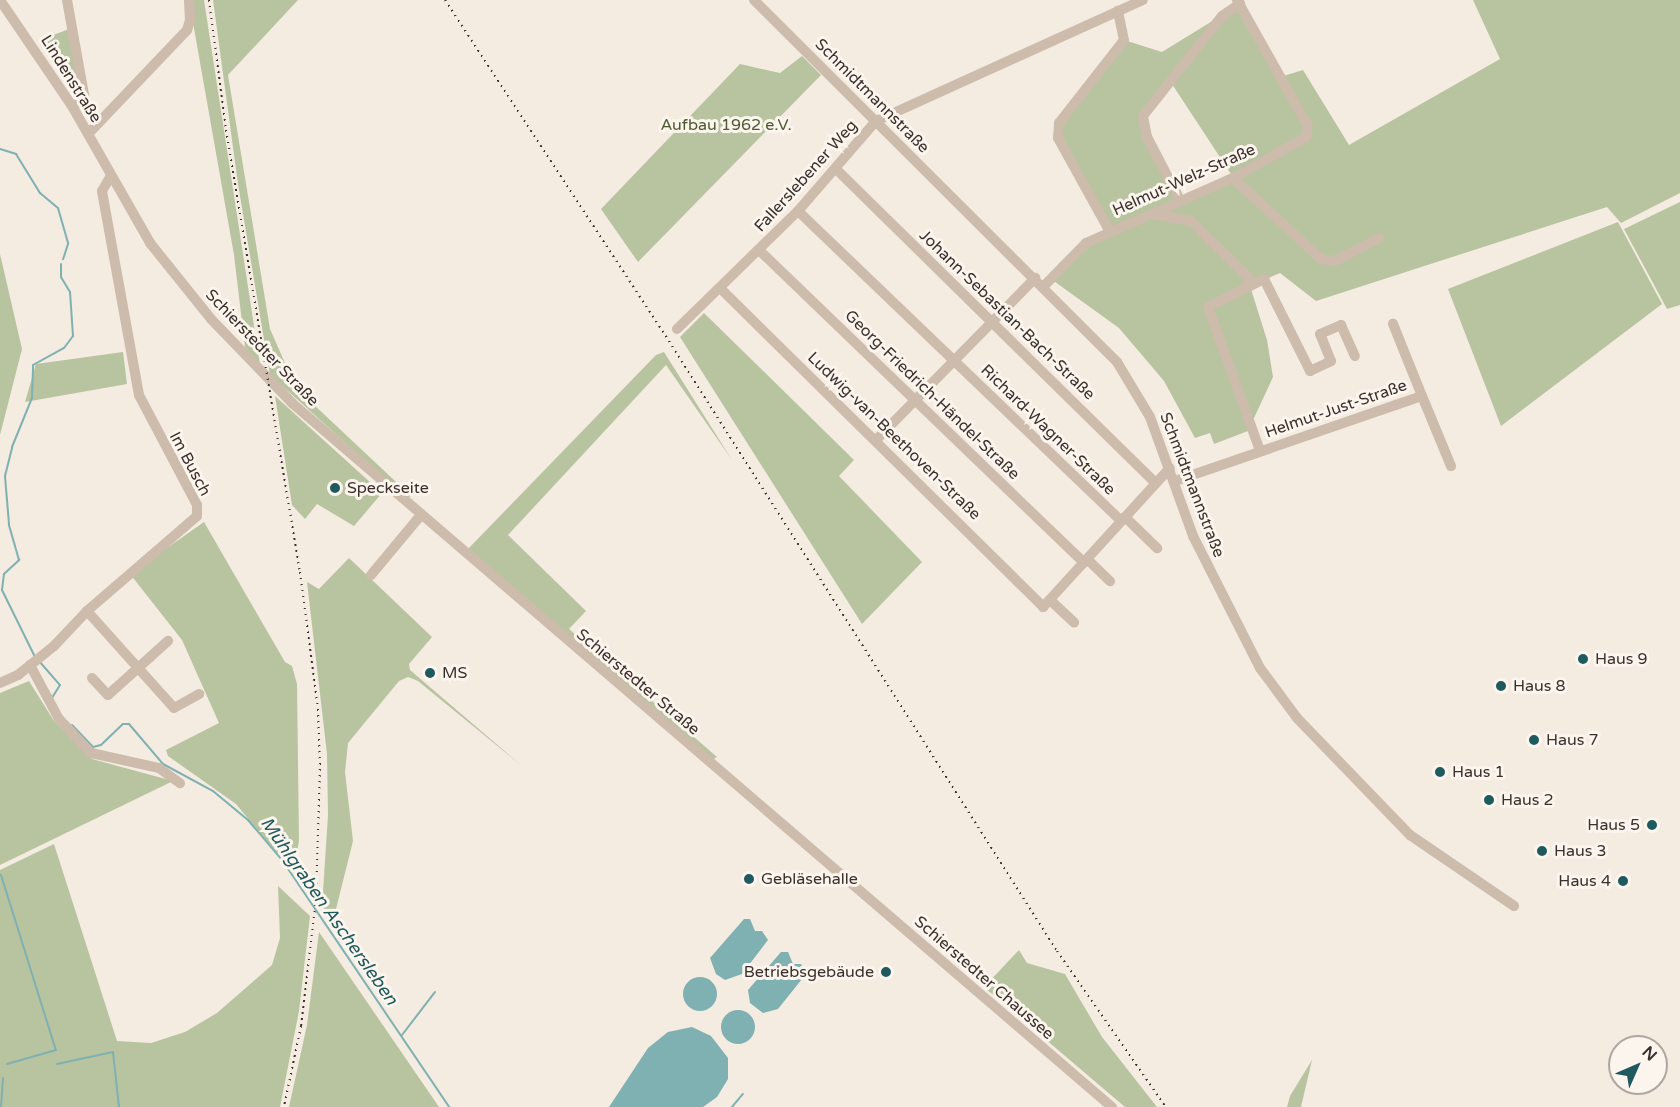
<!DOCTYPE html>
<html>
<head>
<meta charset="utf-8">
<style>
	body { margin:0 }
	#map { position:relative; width:1680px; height:1107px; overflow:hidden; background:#f4ebe1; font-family:"Varela Round",sans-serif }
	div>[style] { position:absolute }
	.green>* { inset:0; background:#b8c4a0 }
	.water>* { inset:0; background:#7fb0b2 }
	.round { border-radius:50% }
	.stream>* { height:2px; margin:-1px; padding:0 1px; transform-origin:1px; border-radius:1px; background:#7fb0b2 }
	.minor>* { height:10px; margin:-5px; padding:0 5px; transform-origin:5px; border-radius:5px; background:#cdbbac }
	.rail>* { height:2px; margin-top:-1px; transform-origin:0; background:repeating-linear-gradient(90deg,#3b302b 0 1.5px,transparent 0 6px) }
	.dots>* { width:16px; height:16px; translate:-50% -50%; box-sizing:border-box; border:3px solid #fbf5ee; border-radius:50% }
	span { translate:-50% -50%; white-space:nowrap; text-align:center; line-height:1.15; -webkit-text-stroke:6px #fbf5ee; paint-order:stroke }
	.street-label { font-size:16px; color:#3b302b }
	.park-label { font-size:16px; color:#4a5a2e }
	.poi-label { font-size:16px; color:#3b302b }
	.left { translate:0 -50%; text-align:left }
	.right { translate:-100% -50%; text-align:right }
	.water-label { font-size:18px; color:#1f5a5e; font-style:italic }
	.north { position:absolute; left:1608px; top:1035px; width:60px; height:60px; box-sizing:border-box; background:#fbf5ee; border:2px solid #aea6a0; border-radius:50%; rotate:45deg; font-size:16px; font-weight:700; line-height:24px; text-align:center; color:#3b302b }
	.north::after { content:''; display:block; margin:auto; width:21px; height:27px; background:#1f5a5e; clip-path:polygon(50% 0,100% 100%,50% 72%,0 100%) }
</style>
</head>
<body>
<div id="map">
	<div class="green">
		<i style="clip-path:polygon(189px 0,204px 0,260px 365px,245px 347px,234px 255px)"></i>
		<i style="clip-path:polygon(213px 0,298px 0,228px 75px,270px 329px,296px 388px,411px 496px,407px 498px,270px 375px,238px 184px)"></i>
		<i style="clip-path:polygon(evenodd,1473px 0,1680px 0,1680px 193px,1621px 223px,1607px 207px,1316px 301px,1280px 273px,1250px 286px,1267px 340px,1273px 377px,1248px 431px,1214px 444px,1210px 433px,1195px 438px,1164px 381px,1119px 328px,1051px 279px,1109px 230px,1058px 138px,1059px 123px,1124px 40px,1162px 52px,1240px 4px,1280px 77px,1303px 70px,1349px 145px,1500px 59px,1473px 0,1170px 81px,1233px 177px,1180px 199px,1143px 116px,1170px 81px)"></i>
		<i style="clip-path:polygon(69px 29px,81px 95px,76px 98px,43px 39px)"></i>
		<i style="clip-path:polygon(802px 56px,821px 75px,638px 262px,601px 209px,740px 64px,780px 73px)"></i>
		<i style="clip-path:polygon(1680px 202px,1680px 305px,1667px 309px,1624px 229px)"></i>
		<i style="clip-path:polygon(1618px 222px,1662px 304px,1501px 426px,1448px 289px)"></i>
		<i style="clip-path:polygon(0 254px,22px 349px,0 435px)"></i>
		<i style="clip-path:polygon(704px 313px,854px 460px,839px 476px,922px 562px,862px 624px,680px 337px)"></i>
		<i style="clip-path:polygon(123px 352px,127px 384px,25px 402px,36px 364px)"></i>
		<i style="clip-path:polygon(664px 352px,732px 460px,666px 365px,508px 535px,586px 611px,569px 629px,717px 757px,712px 760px,468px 549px,656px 355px)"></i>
		<i style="clip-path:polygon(275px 396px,382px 493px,354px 526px,317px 504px,305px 519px,292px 505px)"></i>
		<i style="clip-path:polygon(204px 522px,285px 662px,292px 666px,297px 684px,299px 841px,293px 873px,236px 804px,168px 756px,166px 750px,219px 723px,182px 640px,130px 574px)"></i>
		<i style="clip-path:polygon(349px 558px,432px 637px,409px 664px,410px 670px,522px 766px,418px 681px,408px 677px,399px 681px,348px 743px,345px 772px,353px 841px,335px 913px,329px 912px,322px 907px,328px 815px,327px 754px,307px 582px,319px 589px)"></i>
		<i style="clip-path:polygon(29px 681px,54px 721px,92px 759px,173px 781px,0 865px,0 693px)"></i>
		<i style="clip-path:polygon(54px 844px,117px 1041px,151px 1043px,185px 1032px,217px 1013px,272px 965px,280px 938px,278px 886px,310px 916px,299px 1011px,280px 1107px,0 1107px,0 870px)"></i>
		<i style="clip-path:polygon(319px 932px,439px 1107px,289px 1107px,307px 1025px)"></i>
		<i style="clip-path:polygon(1019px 950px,1027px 963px,1065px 974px,1102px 1037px,1157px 1107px,1125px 1107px,984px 987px)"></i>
		<i style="clip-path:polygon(1312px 1060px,1301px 1107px,1287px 1107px,1290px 1096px)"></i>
	</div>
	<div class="water">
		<i style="clip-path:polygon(744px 919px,750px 919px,755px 931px,762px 931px,768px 940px,742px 974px,725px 980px,716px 974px,710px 958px)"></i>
		<i style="clip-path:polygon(781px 952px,788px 952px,793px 964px,801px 964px,806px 974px,778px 1009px,763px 1013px,750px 1003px,748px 990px)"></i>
		<i class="round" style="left:683px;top:977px;width:34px;height:34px"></i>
		<i class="round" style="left:721px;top:1010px;width:34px;height:34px"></i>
		<i style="clip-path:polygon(692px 1027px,711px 1036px,728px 1058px,728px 1079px,717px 1097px,703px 1107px,609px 1107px,648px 1048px,668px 1032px)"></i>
	</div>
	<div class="stream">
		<i style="left:0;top:149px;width:17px;rotate:17deg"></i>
		<i style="left:16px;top:154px;width:46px;rotate:58.4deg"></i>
		<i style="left:40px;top:193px;width:23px;rotate:40deg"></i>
		<i style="left:58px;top:208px;width:37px;rotate:74deg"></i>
		<i style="left:68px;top:244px;width:16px;rotate:108deg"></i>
		<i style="left:35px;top:657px;width:75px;rotate:-116.2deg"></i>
		<i style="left:2px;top:590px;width:16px;rotate:-83deg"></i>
		<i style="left:4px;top:574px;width:21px;rotate:-43deg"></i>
		<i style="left:19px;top:560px;width:37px;rotate:-106deg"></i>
		<i style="left:9px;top:524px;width:48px;rotate:-94.8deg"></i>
		<i style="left:5px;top:476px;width:30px;rotate:-76deg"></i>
		<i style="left:12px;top:447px;width:53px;rotate:-67.8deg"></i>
		<i style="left:32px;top:398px;width:33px;rotate:-88deg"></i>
		<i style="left:33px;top:365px;width:35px;rotate:-29deg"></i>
		<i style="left:64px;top:348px;width:15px;rotate:-53deg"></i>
		<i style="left:73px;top:336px;width:44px;rotate:-93.9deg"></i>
		<i style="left:70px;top:292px;width:17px;rotate:-121deg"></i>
		<i style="left:61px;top:277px;width:13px;rotate:-90deg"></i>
		<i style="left:39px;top:661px;width:32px;rotate:49deg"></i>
		<i style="left:60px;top:685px;width:15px;rotate:122deg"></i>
		<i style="left:72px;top:725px;width:30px;rotate:46deg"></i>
		<i style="left:93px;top:747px;width:8px;rotate:-14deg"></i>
		<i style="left:101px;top:745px;width:30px;rotate:-44deg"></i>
		<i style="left:123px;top:724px;width:6px"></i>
		<i style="left:129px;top:724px;width:52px;rotate:49.6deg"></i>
		<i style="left:163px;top:764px;width:57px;rotate:28.4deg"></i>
		<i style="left:213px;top:791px;width:45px;rotate:39.6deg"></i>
		<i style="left:248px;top:820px;width:52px;rotate:49.6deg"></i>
		<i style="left:282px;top:860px;width:298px;rotate:55.9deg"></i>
		<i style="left:1px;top:875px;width:183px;rotate:72.6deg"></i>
		<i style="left:56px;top:1050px;width:51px;rotate:164.1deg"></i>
		<i style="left:402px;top:1035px;width:54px;rotate:-52.5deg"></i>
		<i style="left:57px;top:1064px;width:57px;rotate:-12.1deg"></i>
		<i style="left:113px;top:1052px;width:55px;rotate:83.8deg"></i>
		<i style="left:1px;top:1107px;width:29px;rotate:-86deg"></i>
		<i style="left:732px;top:1107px;width:17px;rotate:-50deg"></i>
	</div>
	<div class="minor">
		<i style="left:0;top:0;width:128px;rotate:55.8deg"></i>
		<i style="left:72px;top:106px;width:158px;rotate:60.3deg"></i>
		<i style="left:150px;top:243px;width:97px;rotate:51.2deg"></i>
		<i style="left:211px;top:319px;width:117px;rotate:46deg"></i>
		<i style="left:292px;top:403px;width:1081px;rotate:40.65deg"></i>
		<i style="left:67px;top:0;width:102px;rotate:79.8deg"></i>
		<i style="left:85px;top:100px;width:14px;rotate:155deg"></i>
		<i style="left:754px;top:0;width:513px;rotate:44.92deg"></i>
		<i style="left:1117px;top:362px;width:64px;rotate:59deg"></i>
		<i style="left:1150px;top:417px;width:127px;rotate:70.1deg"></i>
		<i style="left:1193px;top:536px;width:148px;rotate:63.1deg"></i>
		<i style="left:1260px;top:668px;width:62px;rotate:53.5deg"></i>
		<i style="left:1297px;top:718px;width:163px;rotate:46deg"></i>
		<i style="left:1410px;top:835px;width:126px;rotate:34.3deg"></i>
		<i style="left:88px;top:134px;width:144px;rotate:-46.4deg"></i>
		<i style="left:187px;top:30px;width:10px;rotate:-73deg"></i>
		<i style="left:190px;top:20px;width:20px;rotate:-93deg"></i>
		<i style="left:837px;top:170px;width:445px;rotate:44.5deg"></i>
		<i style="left:1233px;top:178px;width:120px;rotate:42.6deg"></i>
		<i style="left:1321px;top:259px;width:14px;rotate:8deg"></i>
		<i style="left:1335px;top:261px;width:50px;rotate:-27.6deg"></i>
		<i style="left:1180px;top:200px;width:71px;rotate:-117.6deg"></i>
		<i style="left:1147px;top:137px;width:21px;rotate:-101deg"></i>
		<i style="left:1143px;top:116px;width:127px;rotate:-51.7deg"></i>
		<i style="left:1222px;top:16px;width:22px;rotate:-34deg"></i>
		<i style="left:798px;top:211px;width:448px;rotate:43.8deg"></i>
		<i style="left:1151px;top:214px;width:41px;rotate:9.9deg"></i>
		<i style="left:1191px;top:221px;width:80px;rotate:44.5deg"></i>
		<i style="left:1248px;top:277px;width:9px;rotate:77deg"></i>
		<i style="left:1250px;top:286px;width:47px;rotate:153.4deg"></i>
		<i style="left:1208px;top:307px;width:153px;rotate:70.1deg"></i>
		<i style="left:1109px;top:230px;width:105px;rotate:-119deg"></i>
		<i style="left:1058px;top:138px;width:15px;rotate:-86deg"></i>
		<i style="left:1059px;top:123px;width:105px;rotate:-51.9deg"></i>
		<i style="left:1124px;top:40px;width:30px;rotate:-102deg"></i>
		<i style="left:759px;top:250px;width:451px;rotate:43.9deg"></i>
		<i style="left:1250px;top:286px;width:16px;rotate:-27deg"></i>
		<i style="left:1264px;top:279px;width:103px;rotate:63.4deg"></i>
		<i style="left:1310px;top:371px;width:23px;rotate:-25deg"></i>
		<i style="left:1331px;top:361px;width:29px;rotate:-112deg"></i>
		<i style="left:1320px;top:334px;width:23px;rotate:-23deg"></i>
		<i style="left:1341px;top:325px;width:34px;rotate:66deg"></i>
		<i style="left:1043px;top:287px;width:62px;rotate:-45.7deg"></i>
		<i style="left:1086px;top:243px;width:161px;rotate:-23.9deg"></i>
		<i style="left:1233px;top:178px;width:84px;rotate:-29.3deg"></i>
		<i style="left:1306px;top:137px;width:11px;rotate:-80deg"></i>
		<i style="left:1308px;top:126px;width:145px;rotate:-119.4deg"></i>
		<i style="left:721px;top:289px;width:453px;rotate:44.6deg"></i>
		<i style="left:1043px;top:607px;width:188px;rotate:-47.6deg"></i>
		<i style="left:677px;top:329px;width:169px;rotate:-44.3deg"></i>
		<i style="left:798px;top:211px;width:119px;rotate:-49.1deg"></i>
		<i style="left:876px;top:121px;width:293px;rotate:-24.4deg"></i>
		<i style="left:1422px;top:396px;width:76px;rotate:67.5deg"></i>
		<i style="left:877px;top:439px;width:226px;rotate:-45.5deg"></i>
		<i style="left:1175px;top:481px;width:261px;rotate:-19deg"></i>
		<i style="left:1422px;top:396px;width:78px;rotate:-111.9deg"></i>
		<i style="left:1125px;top:517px;width:45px;rotate:44.1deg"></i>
		<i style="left:1087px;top:559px;width:32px;rotate:44deg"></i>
		<i style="left:371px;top:575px;width:78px;rotate:-50.2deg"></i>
		<i style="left:1050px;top:600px;width:33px;rotate:43deg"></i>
		<i style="left:87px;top:611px;width:130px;rotate:48.1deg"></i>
		<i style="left:174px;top:708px;width:29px;rotate:-29deg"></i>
		<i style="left:30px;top:665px;width:61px;rotate:61.8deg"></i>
		<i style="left:59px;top:719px;width:47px;rotate:46.7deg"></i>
		<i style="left:91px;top:753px;width:70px;rotate:12.4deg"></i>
		<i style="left:159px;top:768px;width:26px;rotate:36deg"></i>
		<i style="left:92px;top:678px;width:23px;rotate:47deg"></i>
		<i style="left:108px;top:695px;width:81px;rotate:-42deg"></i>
		<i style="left:0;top:683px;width:20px;rotate:-24deg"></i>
		<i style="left:18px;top:675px;width:46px;rotate:-38.9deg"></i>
		<i style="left:54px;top:646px;width:48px;rotate:-46.7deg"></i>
		<i style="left:87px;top:611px;width:145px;rotate:-40.8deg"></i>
		<i style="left:197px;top:516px;width:11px;rotate:-90deg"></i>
		<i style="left:197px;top:505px;width:124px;rotate:-117.8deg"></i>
		<i style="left:139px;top:395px;width:207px;rotate:-100.3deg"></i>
		<i style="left:102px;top:191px;width:16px;rotate:-60deg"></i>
	</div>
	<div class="rail">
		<i style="left:209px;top:0;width:131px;rotate:82.5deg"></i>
		<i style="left:226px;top:130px;width:448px;rotate:80.5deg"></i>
		<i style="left:300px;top:572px;width:138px;rotate:82.5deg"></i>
		<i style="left:318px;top:709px;width:54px;rotate:87.9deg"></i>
		<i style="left:320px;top:763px;width:136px;rotate:91.7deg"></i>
		<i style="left:316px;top:899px;width:128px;rotate:96.7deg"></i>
		<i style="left:301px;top:1026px;width:83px;rotate:101.9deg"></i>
		<i style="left:445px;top:0;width:414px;rotate:56.7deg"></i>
		<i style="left:672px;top:346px;width:717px;rotate:57.53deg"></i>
		<i style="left:1057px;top:951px;width:190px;rotate:55.1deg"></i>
	</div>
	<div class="dots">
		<i style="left:335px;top:488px;background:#1f5a5e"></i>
		<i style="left:1583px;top:659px;background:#1f5a5e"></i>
		<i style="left:430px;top:673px;background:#1f5a5e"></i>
		<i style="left:1501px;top:686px;background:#1f5a5e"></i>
		<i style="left:1534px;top:740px;background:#1f5a5e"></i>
		<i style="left:1440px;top:772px;background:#1f5a5e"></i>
		<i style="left:1489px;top:800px;background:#1f5a5e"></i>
		<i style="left:1652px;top:825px;background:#1f5a5e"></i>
		<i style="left:1542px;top:851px;background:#1f5a5e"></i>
		<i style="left:749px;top:879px;background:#1f5a5e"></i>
		<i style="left:1623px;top:881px;background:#1f5a5e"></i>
		<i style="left:886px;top:972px;background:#1f5a5e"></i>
	</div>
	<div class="street-label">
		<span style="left:71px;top:79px;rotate:58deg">Lindenstraße</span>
		<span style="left:872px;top:96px;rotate:45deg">Schmidtmannstraße</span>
		<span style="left:806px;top:176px;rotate:-48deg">Fallerslebener Weg</span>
		<span style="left:1184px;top:180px;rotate:-24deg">Helmut-Welz-Straße</span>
		<span style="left:1007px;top:315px;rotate:44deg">Johann-Sebastian-Bach-Straße</span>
		<span style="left:262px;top:348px;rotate:46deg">Schierstedter Straße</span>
		<span style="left:932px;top:395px;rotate:44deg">Georg-Friedrich-Händel-Straße</span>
		<span style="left:1336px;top:409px;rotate:-19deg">Helmut-Just-Straße</span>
		<span style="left:1048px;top:430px;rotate:44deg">Richard-Wagner-Straße</span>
		<span style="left:894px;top:436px;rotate:44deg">Ludwig-van-Beethoven-Straße</span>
		<span style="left:190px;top:464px;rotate:62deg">Im Busch</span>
		<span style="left:1192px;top:485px;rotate:69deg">Schmidtmannstraße</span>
		<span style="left:638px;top:682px;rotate:40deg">Schierstedter Straße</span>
		<span style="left:984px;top:978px;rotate:41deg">Schierstedter Chaussee</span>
	</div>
	<div class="park-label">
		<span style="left:726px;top:125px">Aufbau 1962 e.V.</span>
	</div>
	<div class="poi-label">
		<span class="left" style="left:347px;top:488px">Speckseite</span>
		<span class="left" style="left:1595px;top:659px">Haus 9</span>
		<span class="left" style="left:442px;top:673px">MS</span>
		<span class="left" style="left:1513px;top:686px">Haus 8</span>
		<span class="left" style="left:1546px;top:740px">Haus 7</span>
		<span class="left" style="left:1452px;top:772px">Haus 1</span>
		<span class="left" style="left:1501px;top:800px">Haus 2</span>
		<span class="right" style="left:1640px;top:825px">Haus 5</span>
		<span class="left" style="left:1554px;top:851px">Haus 3</span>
		<span class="left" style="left:761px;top:879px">Gebläsehalle</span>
		<span class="right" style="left:1611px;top:881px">Haus 4</span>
		<span class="right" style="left:874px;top:972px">Betriebsgebäude</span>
	</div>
	<div class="water-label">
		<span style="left:329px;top:911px;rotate:55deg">Mühlgraben Aschersleben</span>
	</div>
	<div class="north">N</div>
</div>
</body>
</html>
